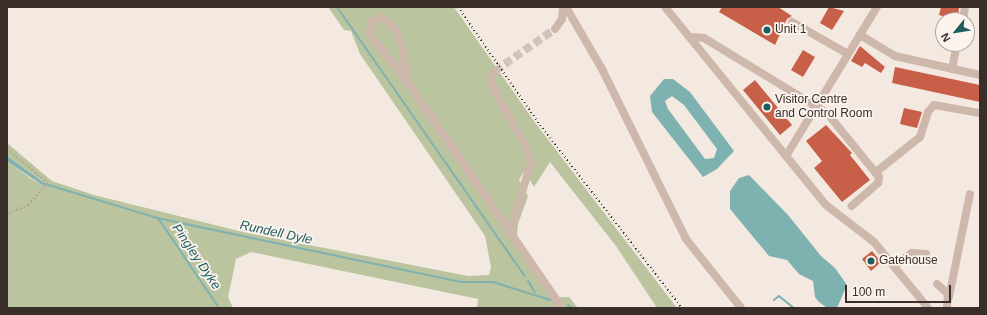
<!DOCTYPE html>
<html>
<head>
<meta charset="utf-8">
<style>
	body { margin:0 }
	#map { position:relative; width:987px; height:315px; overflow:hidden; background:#f4e9e0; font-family:Arial,sans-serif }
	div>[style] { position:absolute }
	.green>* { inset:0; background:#bac49f }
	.water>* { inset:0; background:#7eb2b0 }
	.stream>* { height:2px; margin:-1px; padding:0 1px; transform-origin:1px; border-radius:1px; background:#7eb2b0 }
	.building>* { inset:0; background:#c85f49 }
	.minor-tunnel>* { height:8px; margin-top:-4px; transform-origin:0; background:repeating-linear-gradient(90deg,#cfc4bc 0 8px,transparent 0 12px) }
	.path>* { height:1.5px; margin-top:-0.75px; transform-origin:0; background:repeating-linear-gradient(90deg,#b9a295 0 2px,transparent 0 4px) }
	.minor>* { height:8px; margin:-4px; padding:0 4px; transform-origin:4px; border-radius:4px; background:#cdb8ab }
	.rail>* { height:2px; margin-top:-1px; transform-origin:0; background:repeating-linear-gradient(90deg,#3a2e2a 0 1px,transparent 0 4px) }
	.dots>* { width:11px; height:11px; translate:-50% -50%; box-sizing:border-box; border:2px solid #fbf3ed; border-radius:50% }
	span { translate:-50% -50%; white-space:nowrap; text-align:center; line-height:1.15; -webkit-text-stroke:3.5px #fbf3ed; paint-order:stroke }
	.poi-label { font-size:12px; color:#3a2e2a }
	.left { translate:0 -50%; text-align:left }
	.water-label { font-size:13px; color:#1e5d5d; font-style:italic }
	.frame { position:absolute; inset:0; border:8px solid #3a2e2a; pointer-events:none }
	.north { position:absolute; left:935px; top:12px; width:40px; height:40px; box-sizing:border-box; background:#fbf3ed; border:1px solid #aea49f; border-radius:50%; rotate:240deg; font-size:11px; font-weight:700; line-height:16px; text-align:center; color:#3a2e2a }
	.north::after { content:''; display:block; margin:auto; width:14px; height:18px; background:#1e5d5d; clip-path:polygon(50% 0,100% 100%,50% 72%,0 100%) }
	.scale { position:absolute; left:845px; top:285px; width:106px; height:18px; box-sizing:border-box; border:2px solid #3a2e2a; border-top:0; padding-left:5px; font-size:12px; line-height:14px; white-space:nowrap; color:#3a2e2a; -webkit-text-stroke:3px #fbf3ed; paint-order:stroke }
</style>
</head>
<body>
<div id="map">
	<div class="green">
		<i style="clip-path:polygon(328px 7px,454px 7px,536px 124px,677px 308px,657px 308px,616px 246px,550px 162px,534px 187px,524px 171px,519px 180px,528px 196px,518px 224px,517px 237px,558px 297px,569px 297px,578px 308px,477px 308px,478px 299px,251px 252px,236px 259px,228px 297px,233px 308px,7px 308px,7px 161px,33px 180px,42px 185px,44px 183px,7px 156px,7px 143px,52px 181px,94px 195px,243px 232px,468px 276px,489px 275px,491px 267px,485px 236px,360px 54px,351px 31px,344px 30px)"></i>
	</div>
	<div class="water">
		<i style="clip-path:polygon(evenodd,664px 79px,673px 79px,690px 92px,734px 151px,717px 169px,703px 177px,652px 112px,650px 96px,664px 79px,672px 96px,684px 105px,717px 149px,714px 158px,705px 159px,668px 109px,665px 101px,672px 96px)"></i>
		<i style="clip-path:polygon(7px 156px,44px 183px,42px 185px,7px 161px)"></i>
		<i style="clip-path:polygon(749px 175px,788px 215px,821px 256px,835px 268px,847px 285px,837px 308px,827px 308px,818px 301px,815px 297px,813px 281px,799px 274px,787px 260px,769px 256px,730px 209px,730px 191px,739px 178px)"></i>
	</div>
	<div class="stream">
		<i style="left:337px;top:7px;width:328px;rotate:55.1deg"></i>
		<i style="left:42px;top:183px;width:120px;rotate:16.9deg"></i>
		<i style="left:157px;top:218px;width:312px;rotate:11.9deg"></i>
		<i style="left:462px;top:282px;width:31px"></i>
		<i style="left:493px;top:282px;width:60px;rotate:17.5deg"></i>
		<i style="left:158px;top:218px;width:109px;rotate:55.9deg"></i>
		<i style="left:528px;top:281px;width:13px;rotate:58deg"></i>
		<i style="left:774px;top:300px;width:6px;rotate:-39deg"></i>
		<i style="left:779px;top:296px;width:19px;rotate:39deg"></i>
		<i style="left:568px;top:305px;width:5px;rotate:37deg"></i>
	</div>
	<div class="building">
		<i style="clip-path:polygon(722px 7px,778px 7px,792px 16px,787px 19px,775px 45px,719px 12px)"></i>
		<i style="clip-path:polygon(829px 7px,844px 11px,832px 30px,820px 23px)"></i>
		<i style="clip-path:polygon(941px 7px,959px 7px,958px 20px,939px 15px)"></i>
		<i style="clip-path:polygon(860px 46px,885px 67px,881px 73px,865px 63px,862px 67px,851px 61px)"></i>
		<i style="clip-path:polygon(803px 50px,815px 57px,803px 77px,791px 70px)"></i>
		<i style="clip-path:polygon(895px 67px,980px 85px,980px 102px,892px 83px)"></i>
		<i style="clip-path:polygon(755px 80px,792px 125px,780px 135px,743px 90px)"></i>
		<i style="clip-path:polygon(904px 108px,922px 112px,917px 128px,900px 124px)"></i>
		<i style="clip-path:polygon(826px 125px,852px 153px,850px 155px,870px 180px,842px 202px,814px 168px,822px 161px,806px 141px)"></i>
		<i style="clip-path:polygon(872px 251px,881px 262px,871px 271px,862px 259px)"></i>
	</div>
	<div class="minor-tunnel">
		<i style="left:495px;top:71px;width:73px;rotate:-35deg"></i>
	</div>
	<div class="path">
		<i style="left:7px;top:149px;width:53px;rotate:39.7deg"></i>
		<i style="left:48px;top:183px;width:29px;rotate:131deg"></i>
		<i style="left:29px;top:205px;width:24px;rotate:156deg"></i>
	</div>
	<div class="minor">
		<i style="left:566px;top:7px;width:72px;rotate:59.9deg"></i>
		<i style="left:602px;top:69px;width:190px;rotate:63.7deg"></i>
		<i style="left:686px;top:239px;width:88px;rotate:51.4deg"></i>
		<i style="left:665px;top:7px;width:255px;rotate:50.9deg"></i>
		<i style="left:826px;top:205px;width:61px;rotate:37.6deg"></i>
		<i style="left:874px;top:242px;width:85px;rotate:50.7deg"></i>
		<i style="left:963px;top:20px;width:13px;rotate:-81deg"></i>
		<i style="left:792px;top:22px;width:64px;rotate:29.7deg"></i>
		<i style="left:555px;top:29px;width:12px;rotate:-55deg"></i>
		<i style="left:562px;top:19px;width:12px;rotate:-85deg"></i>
		<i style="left:860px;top:35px;width:41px;rotate:31deg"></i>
		<i style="left:895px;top:56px;width:87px;rotate:12.6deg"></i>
		<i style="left:690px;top:37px;width:14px;rotate:4deg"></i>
		<i style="left:704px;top:38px;width:144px;rotate:31.4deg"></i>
		<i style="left:827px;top:113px;width:82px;rotate:50.9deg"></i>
		<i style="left:879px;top:177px;width:6px;rotate:99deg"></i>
		<i style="left:878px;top:183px;width:35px;rotate:139deg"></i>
		<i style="left:952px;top:69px;width:25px;rotate:-79deg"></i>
		<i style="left:495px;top:71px;width:10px;rotate:114deg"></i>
		<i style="left:491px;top:80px;width:6px;rotate:81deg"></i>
		<i style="left:492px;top:86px;width:72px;rotate:60.9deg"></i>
		<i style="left:527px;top:149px;width:14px;rotate:73deg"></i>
		<i style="left:531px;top:162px;width:74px;rotate:106.5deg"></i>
		<i style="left:406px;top:80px;width:30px;rotate:-96deg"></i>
		<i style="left:403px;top:50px;width:19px;rotate:-108deg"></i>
		<i style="left:397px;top:32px;width:14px;rotate:-129deg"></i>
		<i style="left:388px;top:21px;width:9px;rotate:-159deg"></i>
		<i style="left:380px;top:18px;width:9px;rotate:159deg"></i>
		<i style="left:372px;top:21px;width:13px;rotate:99deg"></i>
		<i style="left:370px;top:34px;width:58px;rotate:52deg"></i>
		<i style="left:406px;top:80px;width:276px;rotate:55.6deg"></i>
		<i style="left:786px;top:156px;width:175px;rotate:-58.6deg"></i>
		<i style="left:876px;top:172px;width:56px;rotate:-38.5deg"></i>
		<i style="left:920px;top:137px;width:26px;rotate:-72deg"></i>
		<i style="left:928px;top:112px;width:9px;rotate:-49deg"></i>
		<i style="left:934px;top:105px;width:47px;rotate:9.9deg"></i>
		<i style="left:894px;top:266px;width:22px;rotate:-36deg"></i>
		<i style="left:912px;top:253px;width:14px;rotate:4deg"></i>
		<i style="left:937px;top:284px;width:15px;rotate:42deg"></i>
		<i style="left:948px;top:294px;width:14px;rotate:94deg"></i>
		<i style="left:949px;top:297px;width:105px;rotate:-78.5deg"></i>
	</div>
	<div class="rail">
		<i style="left:458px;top:7px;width:144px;rotate:55.2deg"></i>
		<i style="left:540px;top:125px;width:232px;rotate:52.2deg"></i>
	</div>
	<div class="dots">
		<i style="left:767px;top:30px;background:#1e5d5d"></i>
		<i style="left:767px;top:107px;background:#1e5d5d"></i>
		<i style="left:871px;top:261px;background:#1e5d5d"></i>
	</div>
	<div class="poi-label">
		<span class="left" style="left:775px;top:30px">Unit 1</span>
		<span class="left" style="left:775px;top:107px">Visitor Centre<br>and Control Room</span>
		<span class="left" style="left:879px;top:261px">Gatehouse</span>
	</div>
	<div class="water-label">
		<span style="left:276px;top:233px;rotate:12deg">Rundell Dyle</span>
		<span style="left:196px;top:257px;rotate:56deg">Pingley Dyke</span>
	</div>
	<div class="frame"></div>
	<div class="north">N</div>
	<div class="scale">100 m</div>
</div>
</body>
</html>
